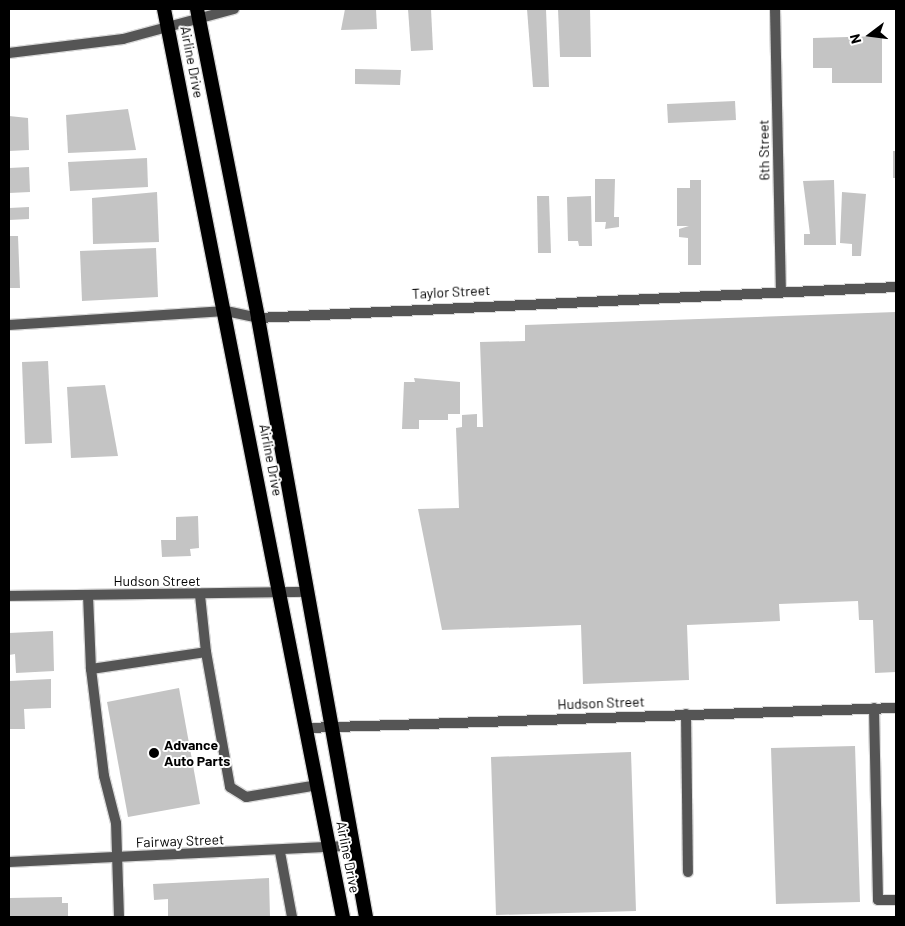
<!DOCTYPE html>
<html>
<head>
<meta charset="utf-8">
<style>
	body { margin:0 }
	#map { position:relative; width:905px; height:926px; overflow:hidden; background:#fff; font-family:Barlow,sans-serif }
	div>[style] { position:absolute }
	.building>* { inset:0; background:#c4c4c4 }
	.roads { filter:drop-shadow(1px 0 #dbdbdb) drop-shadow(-1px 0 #dbdbdb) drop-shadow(0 1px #dbdbdb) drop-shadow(0 -1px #dbdbdb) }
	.service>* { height:10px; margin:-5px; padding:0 5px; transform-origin:5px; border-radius:5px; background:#555 }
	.minor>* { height:10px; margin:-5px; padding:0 5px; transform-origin:5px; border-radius:5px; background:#555 }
	.tertiary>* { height:10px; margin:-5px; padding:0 5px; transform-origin:5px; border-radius:5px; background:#555 }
	.trunk>* { height:14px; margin:-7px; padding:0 7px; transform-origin:7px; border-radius:7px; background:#000 }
	.dots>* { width:14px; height:14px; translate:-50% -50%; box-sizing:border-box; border:2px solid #fff; border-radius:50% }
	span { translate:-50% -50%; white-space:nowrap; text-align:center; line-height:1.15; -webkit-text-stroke:4px #fff; paint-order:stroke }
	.street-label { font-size:14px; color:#000 }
	.poi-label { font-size:14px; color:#000; font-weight:700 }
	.left { translate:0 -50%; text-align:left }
	.frame { position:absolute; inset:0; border:10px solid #000; pointer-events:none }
	.north { position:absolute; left:845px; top:10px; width:50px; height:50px; -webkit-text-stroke:4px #fff; paint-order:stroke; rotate:255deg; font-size:14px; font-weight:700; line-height:20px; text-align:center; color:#000 }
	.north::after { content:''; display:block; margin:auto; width:18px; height:22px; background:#000; clip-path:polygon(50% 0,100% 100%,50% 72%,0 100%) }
</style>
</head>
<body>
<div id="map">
	<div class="building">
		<i style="clip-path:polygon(345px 9px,376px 9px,377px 29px,341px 30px)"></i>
		<i style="clip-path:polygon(408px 9px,431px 9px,433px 50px,411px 51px)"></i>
		<i style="clip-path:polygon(527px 9px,546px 9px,549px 87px,533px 87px)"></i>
		<i style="clip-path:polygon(558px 9px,590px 9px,591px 57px,560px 57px)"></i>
		<i style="clip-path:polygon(882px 36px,882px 83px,832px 83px,832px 68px,813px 68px,813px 38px)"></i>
		<i style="clip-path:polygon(355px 69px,401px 70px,400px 85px,355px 84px)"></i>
		<i style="clip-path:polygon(735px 101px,736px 120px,668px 123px,667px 104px)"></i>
		<i style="clip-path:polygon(128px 109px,136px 150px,68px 153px,66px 115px)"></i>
		<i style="clip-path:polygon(9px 116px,28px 118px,29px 150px,9px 151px)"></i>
		<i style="clip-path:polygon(893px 151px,896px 151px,896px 178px,893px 178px)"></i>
		<i style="clip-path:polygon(147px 158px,148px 187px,70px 191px,68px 162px)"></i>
		<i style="clip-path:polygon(29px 167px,30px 192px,9px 193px,9px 168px)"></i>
		<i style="clip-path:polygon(595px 179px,615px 179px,614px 217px,619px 217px,619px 227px,605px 229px,606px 222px,595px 222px)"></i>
		<i style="clip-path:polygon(690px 180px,701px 180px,701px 265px,688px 265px,688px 238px,679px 237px,679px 229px,689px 226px,677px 226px,677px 188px,690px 188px)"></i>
		<i style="clip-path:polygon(834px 180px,836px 245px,804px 245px,804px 234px,810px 234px,803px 181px)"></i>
		<i style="clip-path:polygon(157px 192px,159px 242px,93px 244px,92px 198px)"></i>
		<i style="clip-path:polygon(842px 192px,866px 194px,861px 256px,852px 256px,852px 244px,840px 243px)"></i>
		<i style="clip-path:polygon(537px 196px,549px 196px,551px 253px,538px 253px)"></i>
		<i style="clip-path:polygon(591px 196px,592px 246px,579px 246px,578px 241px,568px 241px,567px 197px)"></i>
		<i style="clip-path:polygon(29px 207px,29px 219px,9px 220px,9px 208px)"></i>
		<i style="clip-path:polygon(9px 236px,18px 236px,20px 288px,9px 288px)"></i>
		<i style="clip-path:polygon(156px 248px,158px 297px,82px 301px,80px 251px)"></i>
		<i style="clip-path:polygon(896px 312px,896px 672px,875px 673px,873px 620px,859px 620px,858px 601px,779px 604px,780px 621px,687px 625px,689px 680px,583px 684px,581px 625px,442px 630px,418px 509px,459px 508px,456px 428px,462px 427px,462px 415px,477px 414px,477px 427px,483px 427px,480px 342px,525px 341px,525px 325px)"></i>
		<i style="clip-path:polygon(48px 361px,52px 443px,25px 444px,22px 362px)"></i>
		<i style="clip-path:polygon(414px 378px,460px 382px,460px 414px,448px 414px,448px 420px,419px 420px,419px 429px,402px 429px,404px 382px,415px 382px)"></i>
		<i style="clip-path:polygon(105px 385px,118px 456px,71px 458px,67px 387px)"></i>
		<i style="clip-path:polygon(198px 516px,199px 548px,190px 549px,191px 556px,162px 557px,161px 540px,176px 540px,176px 517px)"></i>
		<i style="clip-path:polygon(53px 631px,54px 671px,16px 673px,15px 654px,9px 655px,9px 633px)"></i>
		<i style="clip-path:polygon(51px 679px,51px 708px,24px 709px,25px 729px,9px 729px,9px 681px)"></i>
		<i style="clip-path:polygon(179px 688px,200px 804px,128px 817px,107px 702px)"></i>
		<i style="clip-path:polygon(855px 746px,860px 902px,776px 904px,771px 748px)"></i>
		<i style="clip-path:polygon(631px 752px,636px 911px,496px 915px,491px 757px)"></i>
		<i style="clip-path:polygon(269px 878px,270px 917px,168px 917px,168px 899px,154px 900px,153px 884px)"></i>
		<i style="clip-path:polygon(62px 897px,62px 903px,68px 903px,68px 916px,9px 917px,9px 898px)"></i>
	</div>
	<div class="roads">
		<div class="service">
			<i style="left:88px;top:595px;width:74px;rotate:87.7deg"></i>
			<i style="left:200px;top:595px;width:57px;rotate:84deg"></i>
			<i style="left:874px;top:708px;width:192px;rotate:88.8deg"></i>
			<i style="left:878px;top:900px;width:18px"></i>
			<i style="left:686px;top:714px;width:158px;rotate:89.3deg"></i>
			<i style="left:280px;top:852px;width:66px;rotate:79.5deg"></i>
			<i style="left:119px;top:917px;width:94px;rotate:-91.8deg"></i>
			<i style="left:116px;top:823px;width:49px;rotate:-104.3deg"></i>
			<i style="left:104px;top:776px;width:108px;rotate:-96.9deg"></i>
			<i style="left:91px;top:669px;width:116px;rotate:-8.4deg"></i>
			<i style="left:206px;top:652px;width:137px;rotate:79.9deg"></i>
			<i style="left:230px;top:787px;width:19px;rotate:32deg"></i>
			<i style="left:246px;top:797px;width:73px;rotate:-9.5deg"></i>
		</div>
		<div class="minor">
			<i style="left:775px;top:9px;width:281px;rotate:88.8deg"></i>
			<i style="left:9px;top:325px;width:217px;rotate:-3.7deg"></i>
			<i style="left:226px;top:311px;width:33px;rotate:12deg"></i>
			<i style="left:258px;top:318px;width:639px;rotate:-2.78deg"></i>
			<i style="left:9px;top:596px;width:297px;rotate:-0.8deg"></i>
			<i style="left:306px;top:728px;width:590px;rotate:-1.94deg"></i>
			<i style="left:9px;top:862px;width:343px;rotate:-2.7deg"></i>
		</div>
		<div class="tertiary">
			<i style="left:9px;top:53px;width:115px;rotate:-7deg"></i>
			<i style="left:123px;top:39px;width:115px;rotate:-15.1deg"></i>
		</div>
		<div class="trunk">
			<i style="left:164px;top:9px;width:925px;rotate:78.85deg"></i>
			<i style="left:197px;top:9px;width:315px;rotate:78.8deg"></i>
			<i style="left:258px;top:318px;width:609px;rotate:79.78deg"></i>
		</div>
	</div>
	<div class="dots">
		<i style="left:154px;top:753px;background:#000"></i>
	</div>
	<div class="street-label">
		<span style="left:192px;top:62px;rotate:79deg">Airline Drive</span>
		<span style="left:764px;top:150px;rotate:-91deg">6th Street</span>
		<span style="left:451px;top:292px;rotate:-3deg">Taylor Street</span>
		<span style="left:271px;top:460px;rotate:79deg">Airline Drive</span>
		<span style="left:157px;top:581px">Hudson Street</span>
		<span style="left:601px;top:703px;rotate:-2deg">Hudson Street</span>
		<span style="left:180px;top:841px;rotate:-2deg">Fairway Street</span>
		<span style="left:348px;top:857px;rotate:79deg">Airline Drive</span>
	</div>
	<div class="poi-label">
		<span class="left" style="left:164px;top:753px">Advance<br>Auto Parts</span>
	</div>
	<div class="frame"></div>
	<div class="north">N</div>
</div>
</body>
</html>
